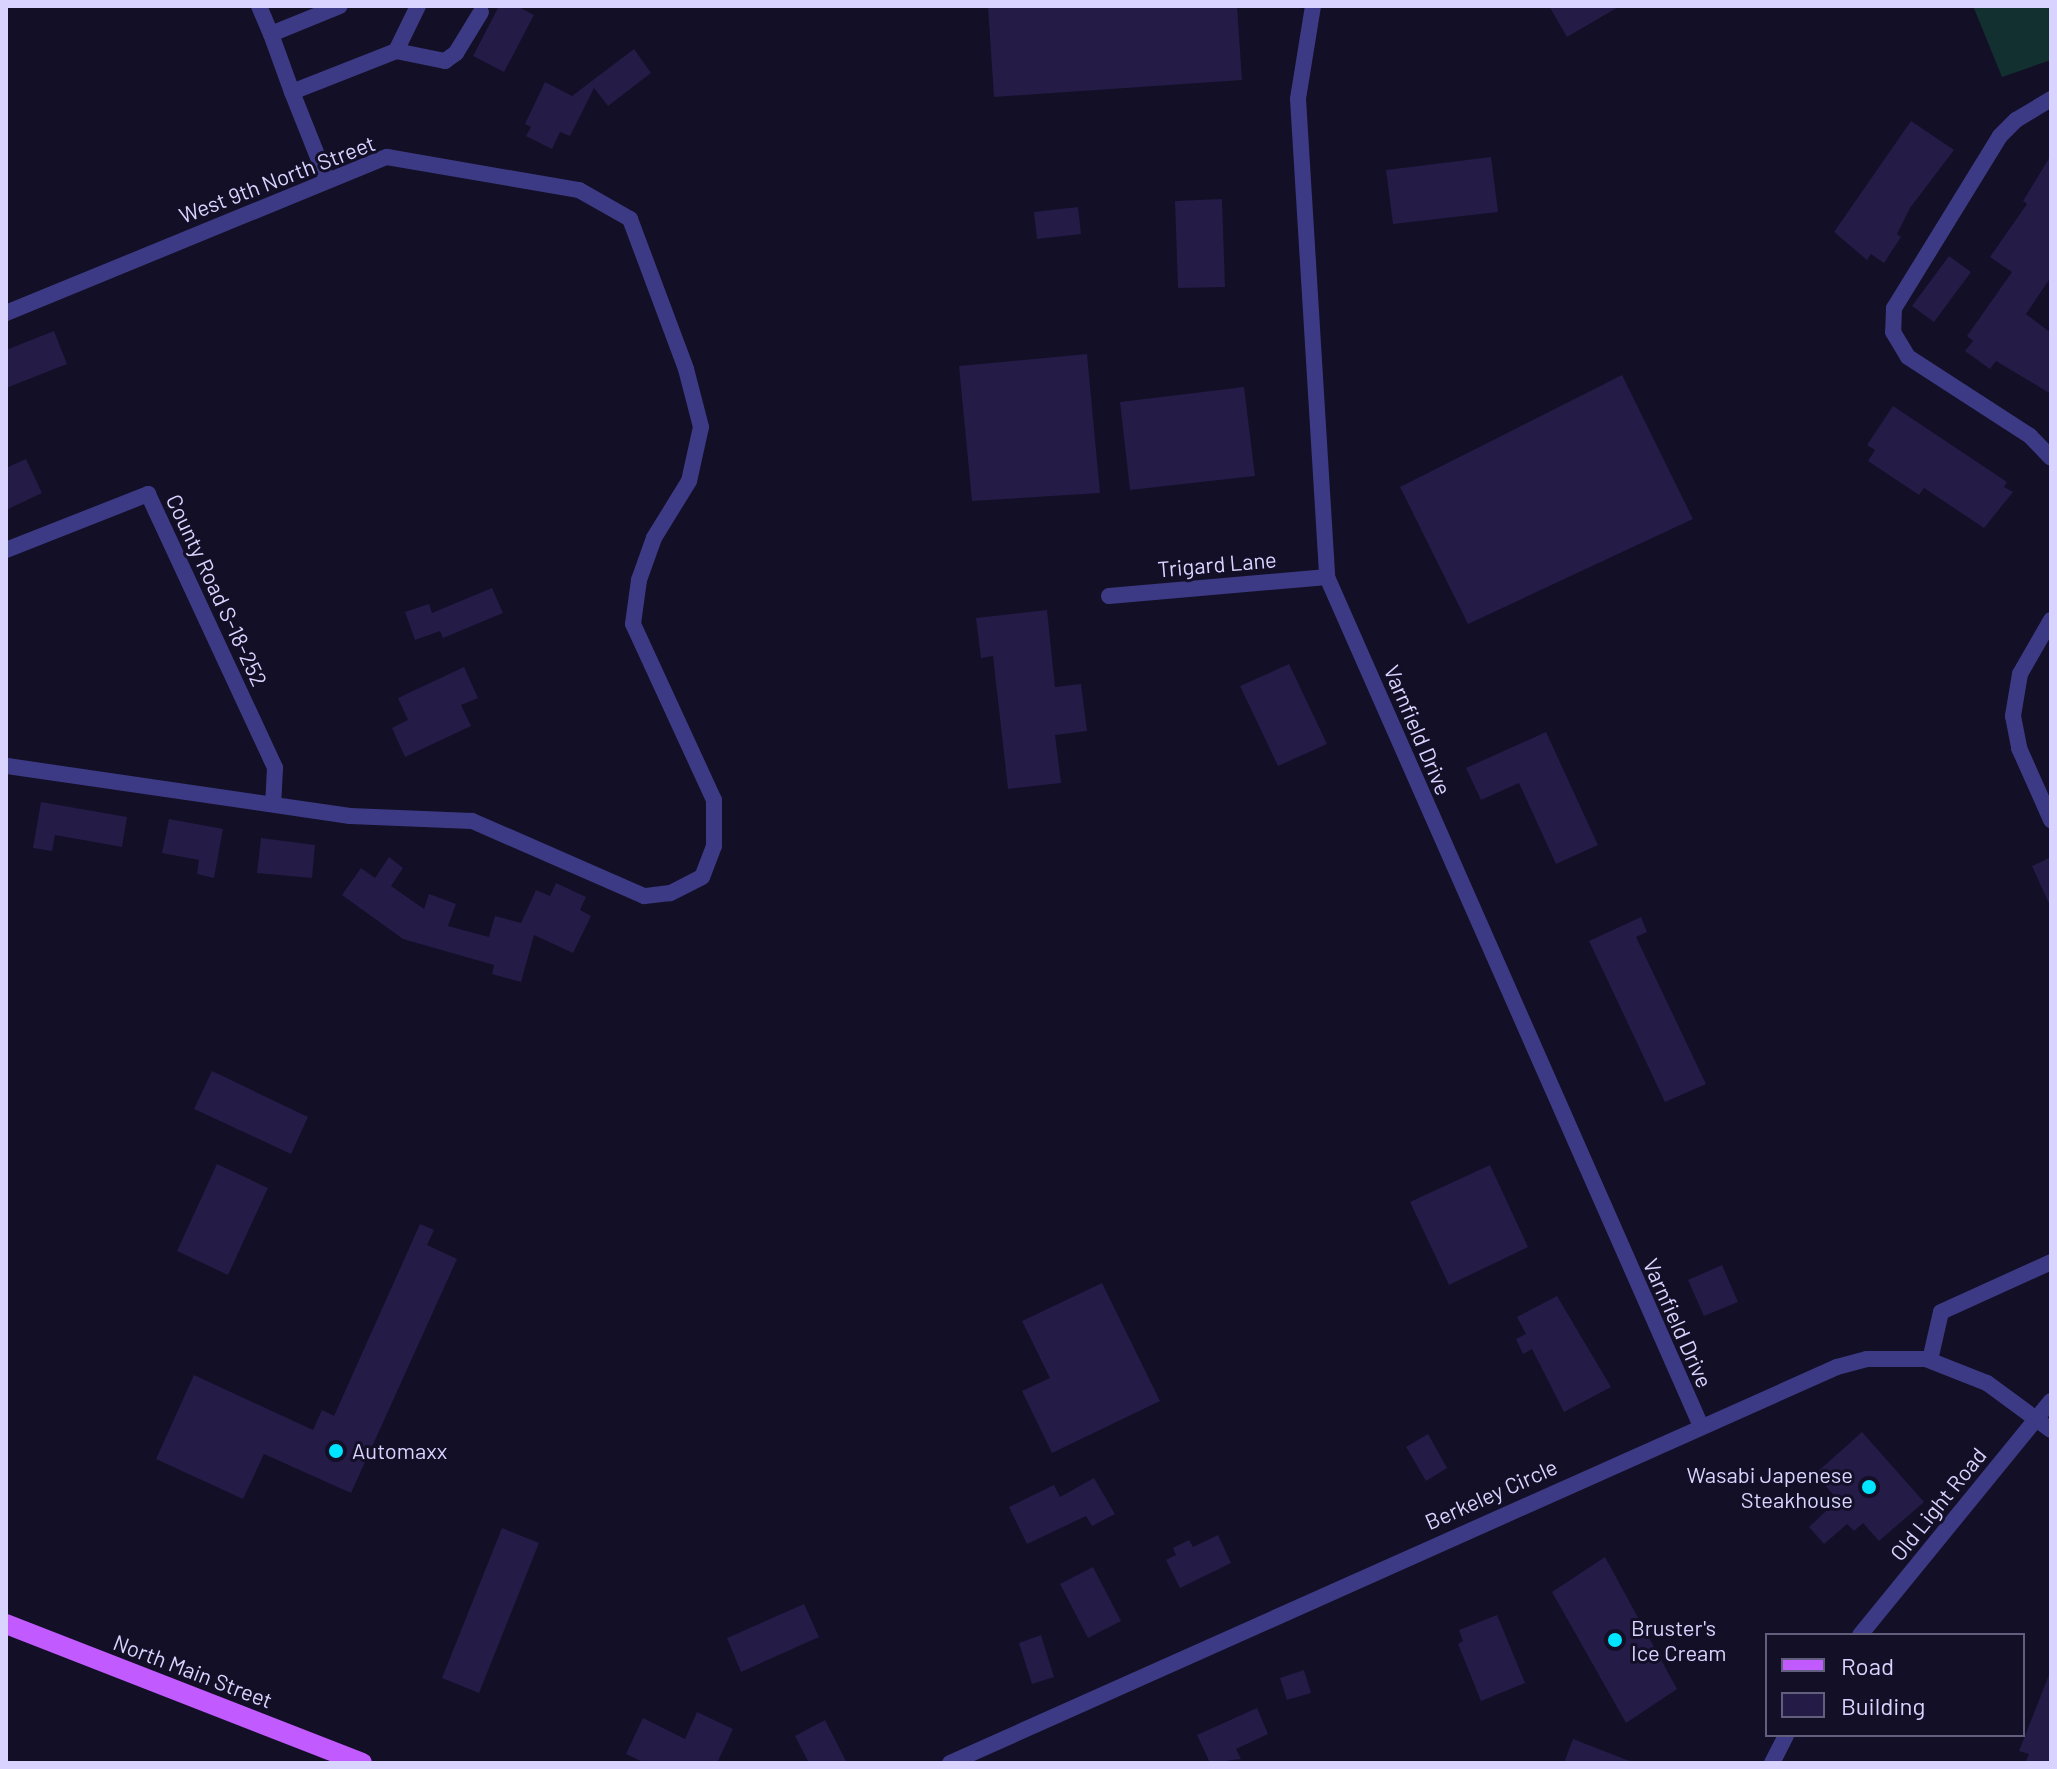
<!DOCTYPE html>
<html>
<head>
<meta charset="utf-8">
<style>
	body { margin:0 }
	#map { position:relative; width:2057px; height:1769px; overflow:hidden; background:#130f26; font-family:Barlow,sans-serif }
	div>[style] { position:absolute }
	.green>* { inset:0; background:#12302f }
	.building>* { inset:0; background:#241b47 }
	.minor>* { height:16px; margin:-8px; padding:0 8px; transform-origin:8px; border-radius:8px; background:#3d3a85 }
	.primary>* { height:20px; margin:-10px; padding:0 10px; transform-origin:10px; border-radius:10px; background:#c25bff }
	.dots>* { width:22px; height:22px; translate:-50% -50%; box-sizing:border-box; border:4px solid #130f26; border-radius:50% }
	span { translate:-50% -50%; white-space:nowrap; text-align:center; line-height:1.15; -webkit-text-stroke:6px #130f26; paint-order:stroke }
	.street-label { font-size:22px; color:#d9d4ff }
	.poi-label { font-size:22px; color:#d9d4ff }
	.left { translate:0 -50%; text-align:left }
	.right { translate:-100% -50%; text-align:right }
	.frame { position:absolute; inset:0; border:8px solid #d9d4ff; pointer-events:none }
	.legend { position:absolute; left:1765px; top:1633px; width:260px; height:104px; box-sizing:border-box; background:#130f26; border:2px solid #625e7d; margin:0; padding:10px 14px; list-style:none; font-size:24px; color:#d9d4ff }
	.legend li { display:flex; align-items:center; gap:16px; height:40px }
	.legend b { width:40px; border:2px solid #625e7d }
</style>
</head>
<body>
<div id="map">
	<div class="green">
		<i style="clip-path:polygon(1973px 6px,2051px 6px,2051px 60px,2002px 77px)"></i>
	</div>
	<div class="building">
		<i style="clip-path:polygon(499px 6px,517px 6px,534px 15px,504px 72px,473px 56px)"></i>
		<i style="clip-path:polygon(1237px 6px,1242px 80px,994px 97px,988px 7px)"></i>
		<i style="clip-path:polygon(1549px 6px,1620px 6px,1567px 37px)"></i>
		<i style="clip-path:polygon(634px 49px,651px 73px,608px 106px,594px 88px,570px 136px,560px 132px,552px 149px,526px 136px,531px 127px,525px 124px,545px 82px,572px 96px)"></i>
		<i style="clip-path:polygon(1911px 121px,1954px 150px,1910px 208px,1897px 234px,1901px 237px,1884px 263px,1871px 254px,1867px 260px,1834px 232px)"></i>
		<i style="clip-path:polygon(2051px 155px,2051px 277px,2026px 314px,2051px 333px,2051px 394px,1996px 361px,1990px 369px,1965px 351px,1973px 341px,1967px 336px,2012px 272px,1990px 257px,2027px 204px,2023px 201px)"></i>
		<i style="clip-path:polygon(1491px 157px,1498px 212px,1393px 224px,1386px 170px)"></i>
		<i style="clip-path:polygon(1222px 199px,1225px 287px,1178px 288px,1175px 201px)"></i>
		<i style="clip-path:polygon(1078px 207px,1081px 234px,1037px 239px,1034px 212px)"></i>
		<i style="clip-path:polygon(1949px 256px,1971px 272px,1934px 322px,1912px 306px)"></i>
		<i style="clip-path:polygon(54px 331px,67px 364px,6px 388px,6px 350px)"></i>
		<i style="clip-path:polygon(1087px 354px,1100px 493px,972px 501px,959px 366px)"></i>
		<i style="clip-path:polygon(1622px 375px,1693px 519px,1468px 624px,1400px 487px)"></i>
		<i style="clip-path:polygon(1244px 387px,1255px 476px,1130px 490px,1120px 402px)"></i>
		<i style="clip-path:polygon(1893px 406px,2007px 482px,2004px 487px,2013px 492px,1984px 528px,1924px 488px,1919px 495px,1868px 461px,1875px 450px,1867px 445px)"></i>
		<i style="clip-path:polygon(26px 459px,42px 493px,6px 510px,6px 468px)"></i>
		<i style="clip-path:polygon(492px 588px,503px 613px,443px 638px,440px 631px,415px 640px,405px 612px,429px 604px,432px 613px)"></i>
		<i style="clip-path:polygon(1047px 610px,1055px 687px,1081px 684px,1087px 731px,1055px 735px,1061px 783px,1008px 789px,993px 656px,981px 658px,976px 618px)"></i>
		<i style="clip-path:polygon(1289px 664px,1327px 744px,1278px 766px,1240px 686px)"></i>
		<i style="clip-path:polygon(464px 667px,478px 698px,461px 705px,471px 726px,405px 757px,392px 728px,408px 720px,398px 698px)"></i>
		<i style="clip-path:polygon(1546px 732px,1598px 845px,1556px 864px,1519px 783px,1481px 800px,1466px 768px)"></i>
		<i style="clip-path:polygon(41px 802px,127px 817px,122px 847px,55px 835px,52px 851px,33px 848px)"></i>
		<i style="clip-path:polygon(169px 819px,223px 829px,214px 878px,197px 874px,199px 860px,162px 853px)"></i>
		<i style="clip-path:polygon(261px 838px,315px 845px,312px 878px,257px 873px)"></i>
		<i style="clip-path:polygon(389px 857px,403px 868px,391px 886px,424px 909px,429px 894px,456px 904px,448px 926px,489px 937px,495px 916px,521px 923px,536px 890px,550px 896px,556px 883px,586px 897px,580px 910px,591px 916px,573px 953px,534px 935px,521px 982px,492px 974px,494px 965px,403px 939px,342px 895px,361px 868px,375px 878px)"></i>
		<i style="clip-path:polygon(2051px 857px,2051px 908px,2032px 866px)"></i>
		<i style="clip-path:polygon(1641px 917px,1647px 932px,1636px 937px,1706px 1084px,1665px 1102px,1589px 941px)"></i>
		<i style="clip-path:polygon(212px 1071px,308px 1117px,291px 1154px,194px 1109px)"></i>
		<i style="clip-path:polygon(217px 1164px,268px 1188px,228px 1275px,177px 1251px)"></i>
		<i style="clip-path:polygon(1490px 1165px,1528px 1247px,1449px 1285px,1410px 1202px)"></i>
		<i style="clip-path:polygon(420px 1224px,434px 1230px,427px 1245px,457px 1259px,351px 1493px,264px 1454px,243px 1499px,156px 1459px,194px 1375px,313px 1430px,322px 1410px,334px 1416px)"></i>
		<i style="clip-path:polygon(1722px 1265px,1738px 1302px,1704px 1316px,1688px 1280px)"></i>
		<i style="clip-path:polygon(1102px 1283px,1160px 1401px,1052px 1453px,1022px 1391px,1050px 1378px,1022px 1321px)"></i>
		<i style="clip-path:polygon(1557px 1296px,1611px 1387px,1564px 1412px,1532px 1349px,1523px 1354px,1516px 1339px,1526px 1334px,1517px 1317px)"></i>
		<i style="clip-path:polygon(1862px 1432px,1924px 1502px,1879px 1541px,1863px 1523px,1854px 1531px,1847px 1524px,1824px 1544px,1809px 1527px,1838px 1500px,1815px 1474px)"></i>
		<i style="clip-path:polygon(1428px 1434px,1447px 1468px,1426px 1481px,1406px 1447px)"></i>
		<i style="clip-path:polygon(1094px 1478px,1115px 1514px,1092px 1526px,1086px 1516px,1027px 1544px,1009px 1507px,1054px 1485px,1060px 1497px)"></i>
		<i style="clip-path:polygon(502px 1528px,539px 1543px,479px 1693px,442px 1678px)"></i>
		<i style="clip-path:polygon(1218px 1535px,1231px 1563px,1180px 1588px,1166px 1560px,1176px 1555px,1173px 1548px,1189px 1540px,1193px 1547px)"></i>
		<i style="clip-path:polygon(1605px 1557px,1677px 1689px,1626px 1723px,1552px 1592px)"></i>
		<i style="clip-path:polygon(1093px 1567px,1121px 1621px,1088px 1638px,1060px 1584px)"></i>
		<i style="clip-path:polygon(804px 1604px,819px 1637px,741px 1672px,727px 1638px)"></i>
		<i style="clip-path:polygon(1497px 1615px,1525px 1683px,1481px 1701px,1458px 1644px,1463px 1641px,1459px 1630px)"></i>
		<i style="clip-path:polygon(1041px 1635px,1054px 1677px,1032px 1684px,1019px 1643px)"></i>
		<i style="clip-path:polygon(1304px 1670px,1311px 1693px,1287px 1700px,1280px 1678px)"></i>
		<i style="clip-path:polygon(2051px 1670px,2051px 1763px,2025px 1763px,2029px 1754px,2019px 1751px)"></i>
		<i style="clip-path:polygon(1257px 1708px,1268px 1734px,1236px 1749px,1241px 1759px,1210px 1763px,1197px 1735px)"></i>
		<i style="clip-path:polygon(697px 1712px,733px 1729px,717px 1763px,645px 1763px,626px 1754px,643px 1718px,685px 1739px)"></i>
		<i style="clip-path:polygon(825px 1720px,847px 1763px,809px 1763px,795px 1736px)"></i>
		<i style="clip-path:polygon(1573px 1739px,1632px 1762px,1632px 1763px,1564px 1763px)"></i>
	</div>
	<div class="minor">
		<i style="left:259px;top:6px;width:30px;rotate:67deg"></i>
		<i style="left:1313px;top:6px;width:94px;rotate:99.2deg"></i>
		<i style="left:1298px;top:99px;width:479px;rotate:86.5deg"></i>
		<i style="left:1327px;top:577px;width:925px;rotate:66.23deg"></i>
		<i style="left:396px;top:51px;width:50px;rotate:-63.9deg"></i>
		<i style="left:292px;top:92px;width:62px;rotate:-109.9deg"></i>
		<i style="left:271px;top:34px;width:74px;rotate:-22.1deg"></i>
		<i style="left:2051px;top:99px;width:41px;rotate:149deg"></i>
		<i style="left:2016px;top:120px;width:23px;rotate:135deg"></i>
		<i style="left:2000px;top:136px;width:202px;rotate:121.6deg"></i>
		<i style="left:1894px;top:308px;width:24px;rotate:92deg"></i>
		<i style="left:1893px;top:332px;width:29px;rotate:59deg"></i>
		<i style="left:1908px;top:357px;width:145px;rotate:32.9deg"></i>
		<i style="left:2030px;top:436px;width:30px;rotate:46deg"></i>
		<i style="left:327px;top:180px;width:95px;rotate:-111.7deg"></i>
		<i style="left:292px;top:92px;width:112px;rotate:-21.5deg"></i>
		<i style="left:396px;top:51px;width:50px;rotate:11.5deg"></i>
		<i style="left:445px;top:61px;width:14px;rotate:-36deg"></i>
		<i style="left:456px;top:53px;width:48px;rotate:-58.6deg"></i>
		<i style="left:6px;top:313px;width:412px;rotate:-22.3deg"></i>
		<i style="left:387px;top:157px;width:195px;rotate:9.8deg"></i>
		<i style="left:579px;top:190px;width:59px;rotate:29.6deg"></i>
		<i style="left:630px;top:219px;width:160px;rotate:69.5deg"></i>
		<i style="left:686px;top:369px;width:60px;rotate:75.5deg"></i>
		<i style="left:701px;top:427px;width:55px;rotate:102.5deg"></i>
		<i style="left:689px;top:481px;width:67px;rotate:121.6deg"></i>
		<i style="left:654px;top:538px;width:45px;rotate:109.7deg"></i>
		<i style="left:639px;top:580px;width:44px;rotate:97.8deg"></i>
		<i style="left:633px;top:624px;width:194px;rotate:65.3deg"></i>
		<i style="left:714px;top:800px;width:46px;rotate:90deg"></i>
		<i style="left:714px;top:846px;width:33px;rotate:111deg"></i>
		<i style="left:702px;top:877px;width:36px;rotate:153deg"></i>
		<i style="left:670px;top:893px;width:26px;rotate:173deg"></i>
		<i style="left:644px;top:896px;width:188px;rotate:-156.4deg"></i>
		<i style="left:472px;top:821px;width:122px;rotate:-177.7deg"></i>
		<i style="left:350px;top:816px;width:348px;rotate:-171.7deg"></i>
		<i style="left:6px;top:550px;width:153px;rotate:-21.5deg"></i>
		<i style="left:148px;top:494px;width:302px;rotate:65.1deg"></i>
		<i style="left:275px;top:768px;width:34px;rotate:93deg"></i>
		<i style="left:1109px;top:596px;width:219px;rotate:-5deg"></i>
		<i style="left:2051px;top:620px;width:62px;rotate:119.9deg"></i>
		<i style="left:2020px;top:674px;width:43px;rotate:99.5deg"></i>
		<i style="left:2013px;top:716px;width:33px;rotate:79deg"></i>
		<i style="left:2019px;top:748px;width:79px;rotate:66deg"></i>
		<i style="left:1930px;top:1360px;width:49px;rotate:-77.1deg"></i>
		<i style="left:1941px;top:1312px;width:121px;rotate:-24.4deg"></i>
		<i style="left:1860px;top:1635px;width:302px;rotate:-50.8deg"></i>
		<i style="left:950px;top:1763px;width:971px;rotate:-24.06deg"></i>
		<i style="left:1837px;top:1367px;width:31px;rotate:-15deg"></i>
		<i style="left:1867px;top:1359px;width:59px"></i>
		<i style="left:1926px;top:1359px;width:66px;rotate:21.5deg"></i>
		<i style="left:1987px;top:1383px;width:79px;rotate:36.3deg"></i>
		<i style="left:1772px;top:1763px;width:31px;rotate:-63deg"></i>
	</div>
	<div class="primary">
		<i style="left:6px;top:1624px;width:382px;rotate:21.3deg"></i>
	</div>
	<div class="dots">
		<i style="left:336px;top:1451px;background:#00e5ff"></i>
		<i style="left:1869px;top:1487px;background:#00e5ff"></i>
		<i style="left:1615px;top:1640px;background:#00e5ff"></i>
	</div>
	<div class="street-label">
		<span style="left:277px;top:179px;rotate:-21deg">West 9th North Street</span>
		<span style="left:1217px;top:564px;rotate:-5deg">Trigard Lane</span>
		<span style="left:217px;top:590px;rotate:65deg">County Road S-18-252</span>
		<span style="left:1418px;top:730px;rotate:67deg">Varnfield Drive</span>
		<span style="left:1678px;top:1323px;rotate:66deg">Varnfield Drive</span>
		<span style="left:1491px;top:1494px;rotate:-24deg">Berkeley Circle</span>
		<span style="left:1938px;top:1504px;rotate:-51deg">Old Light Road</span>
		<span style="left:193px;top:1671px;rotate:21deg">North Main Street</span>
	</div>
	<div class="poi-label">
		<span class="left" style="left:352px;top:1451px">Automaxx</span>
		<span class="right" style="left:1853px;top:1487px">Wasabi Japenese<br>Steakhouse</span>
		<span class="left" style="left:1631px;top:1640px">Bruster's<br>Ice Cream</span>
	</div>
	<div class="frame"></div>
	<ul class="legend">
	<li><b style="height:10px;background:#c25bff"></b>Road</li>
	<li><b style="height:22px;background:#241b47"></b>Building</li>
	</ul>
</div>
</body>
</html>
